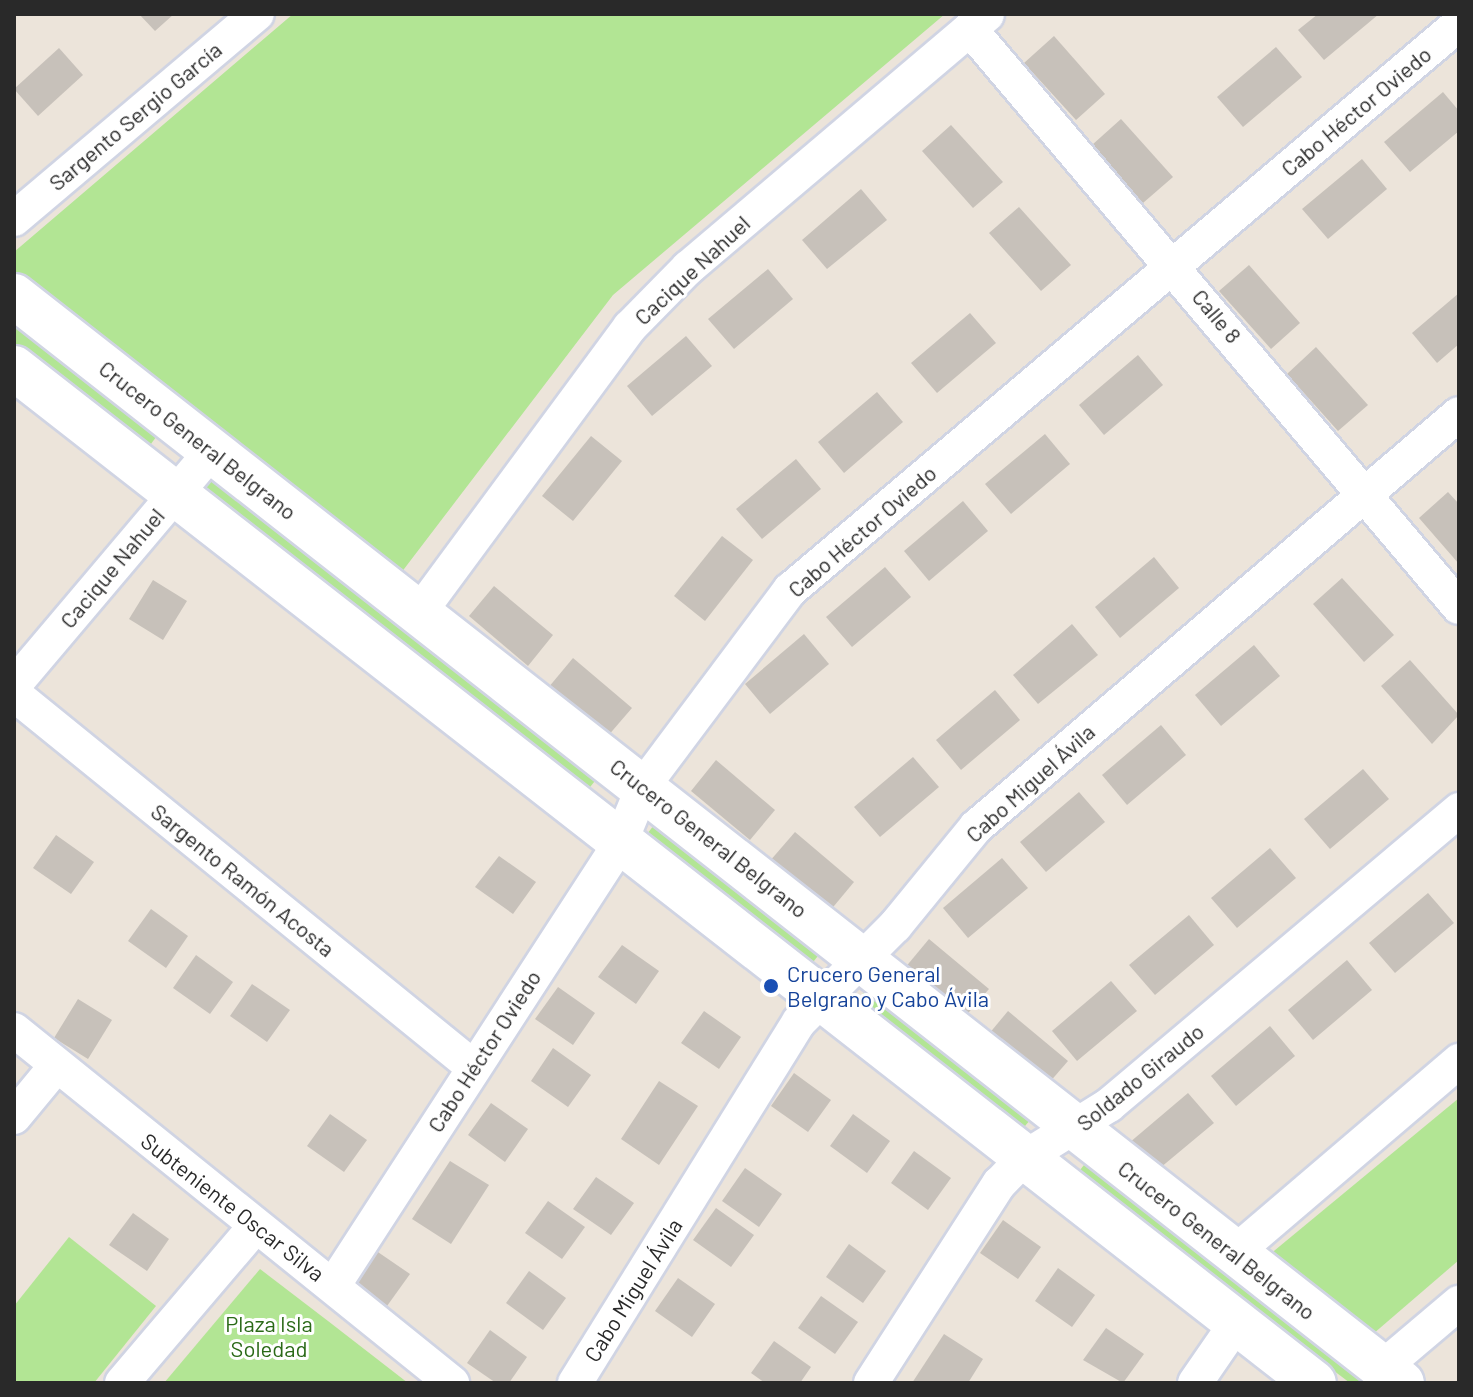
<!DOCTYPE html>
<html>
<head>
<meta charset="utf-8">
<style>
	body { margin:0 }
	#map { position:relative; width:1473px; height:1397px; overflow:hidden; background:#ece4da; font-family:Barlow,sans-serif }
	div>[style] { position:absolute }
	.green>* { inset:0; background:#b2e594 }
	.building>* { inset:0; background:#c7c1ba }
	.roads { filter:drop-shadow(2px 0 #d0d4e3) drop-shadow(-2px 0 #d0d4e3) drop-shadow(0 2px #d0d4e3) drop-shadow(0 -2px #d0d4e3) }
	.minor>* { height:34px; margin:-17px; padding:0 17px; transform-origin:17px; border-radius:17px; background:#fff }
	.tertiary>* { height:44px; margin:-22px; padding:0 22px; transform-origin:22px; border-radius:22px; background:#fff }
	.dots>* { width:22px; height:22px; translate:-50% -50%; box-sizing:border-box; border:4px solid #fff; border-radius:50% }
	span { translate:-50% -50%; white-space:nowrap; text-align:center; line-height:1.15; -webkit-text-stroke:6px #fff; paint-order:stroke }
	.street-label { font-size:22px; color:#292929 }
	.transit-label { font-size:22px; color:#164399 }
	.left { translate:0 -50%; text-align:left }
	.park-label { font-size:22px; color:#2a6917 }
	.frame { position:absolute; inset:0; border:16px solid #292929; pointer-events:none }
</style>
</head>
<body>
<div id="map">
	<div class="green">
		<i style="clip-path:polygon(293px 14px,945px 14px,613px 295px,401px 573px,14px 274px,14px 252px)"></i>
		<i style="clip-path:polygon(14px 321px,159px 433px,148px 448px,14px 344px)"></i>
		<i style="clip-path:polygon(211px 473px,598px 777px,587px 791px,200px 487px)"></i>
		<i style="clip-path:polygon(658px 820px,821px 952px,810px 966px,647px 834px)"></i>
		<i style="clip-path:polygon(868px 987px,1031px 1119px,1019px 1133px,857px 1001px)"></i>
		<i style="clip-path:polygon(1459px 1098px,1459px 1260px,1373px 1334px,1268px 1256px)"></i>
		<i style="clip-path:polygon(1088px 1160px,1380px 1383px,1350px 1383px,1076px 1175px)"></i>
		<i style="clip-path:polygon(69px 1237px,156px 1306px,94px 1383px,14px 1383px,14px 1306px)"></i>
		<i style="clip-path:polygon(260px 1269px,328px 1321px,408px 1383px,164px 1383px)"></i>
	</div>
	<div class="building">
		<i style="clip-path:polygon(139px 14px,174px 14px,155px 31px)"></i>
		<i style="clip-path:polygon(1318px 14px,1379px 14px,1324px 60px,1298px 30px)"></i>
		<i style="clip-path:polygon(1054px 36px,1105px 94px,1076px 120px,1024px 63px)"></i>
		<i style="clip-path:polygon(1276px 47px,1302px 77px,1243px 127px,1217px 97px)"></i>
		<i style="clip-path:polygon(59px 48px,83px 75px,38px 116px,14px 89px)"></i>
		<i style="clip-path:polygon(1443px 92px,1459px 111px,1459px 131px,1410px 172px,1384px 142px)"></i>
		<i style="clip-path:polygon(1121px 119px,1173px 177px,1143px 203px,1092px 145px)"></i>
		<i style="clip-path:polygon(951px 125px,1003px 182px,973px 208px,922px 151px)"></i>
		<i style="clip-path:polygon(1362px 159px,1387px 189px,1328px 239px,1302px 209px)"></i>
		<i style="clip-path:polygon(861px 189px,887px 220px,827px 269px,802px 240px)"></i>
		<i style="clip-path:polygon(1019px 207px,1071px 265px,1041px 291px,989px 233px)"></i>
		<i style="clip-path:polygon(1249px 265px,1300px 323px,1271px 349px,1219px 291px)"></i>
		<i style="clip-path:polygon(768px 269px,793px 299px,734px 349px,708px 319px)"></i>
		<i style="clip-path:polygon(1459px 293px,1459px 344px,1437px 363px,1412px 333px)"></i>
		<i style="clip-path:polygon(970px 313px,996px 343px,937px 393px,911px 363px)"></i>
		<i style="clip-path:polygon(686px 336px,712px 366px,652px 416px,627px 386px)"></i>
		<i style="clip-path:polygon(1316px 347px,1368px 405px,1338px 431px,1287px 374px)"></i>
		<i style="clip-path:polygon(1138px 355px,1163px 385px,1104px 435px,1079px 405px)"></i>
		<i style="clip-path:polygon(877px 392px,903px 422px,844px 473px,818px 442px)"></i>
		<i style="clip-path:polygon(1045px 434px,1070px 464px,1011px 514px,985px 484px)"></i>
		<i style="clip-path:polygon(591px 436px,622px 461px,573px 521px,542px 496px)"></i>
		<i style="clip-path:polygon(796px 459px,821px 489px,762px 539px,736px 509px)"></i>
		<i style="clip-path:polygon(1448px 492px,1459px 504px,1459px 564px,1419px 518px)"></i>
		<i style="clip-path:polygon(963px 501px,988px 531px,929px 581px,904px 551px)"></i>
		<i style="clip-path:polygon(722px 536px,753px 560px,705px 621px,674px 596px)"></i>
		<i style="clip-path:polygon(1154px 557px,1179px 588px,1120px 638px,1095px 607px)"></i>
		<i style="clip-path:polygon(885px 567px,911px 597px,852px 647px,826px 617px)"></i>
		<i style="clip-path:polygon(1342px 578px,1394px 635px,1364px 662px,1313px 604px)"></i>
		<i style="clip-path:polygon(153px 580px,187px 601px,163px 640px,129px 619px)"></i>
		<i style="clip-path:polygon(494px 586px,553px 635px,528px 666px,469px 616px)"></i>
		<i style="clip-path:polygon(1072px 624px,1098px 655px,1038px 704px,1013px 675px)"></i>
		<i style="clip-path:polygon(804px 634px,829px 664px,770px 714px,745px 684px)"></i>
		<i style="clip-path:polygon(1254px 645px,1280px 676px,1221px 726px,1195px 695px)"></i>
		<i style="clip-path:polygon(573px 658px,632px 708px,607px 737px,548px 688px)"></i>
		<i style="clip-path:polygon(1410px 660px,1459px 715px,1432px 744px,1381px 686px)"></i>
		<i style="clip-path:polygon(995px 690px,1020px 720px,961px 770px,936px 740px)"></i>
		<i style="clip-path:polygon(1161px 725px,1186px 755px,1127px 805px,1102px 775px)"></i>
		<i style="clip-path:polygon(913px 757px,939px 787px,880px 837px,854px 807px)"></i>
		<i style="clip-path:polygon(716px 760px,775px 810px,750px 840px,691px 791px)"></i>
		<i style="clip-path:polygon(1363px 769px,1389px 799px,1330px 849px,1304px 819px)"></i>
		<i style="clip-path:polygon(1079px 792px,1105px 822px,1046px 872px,1020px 842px)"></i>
		<i style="clip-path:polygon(795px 832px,854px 882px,829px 912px,769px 862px)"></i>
		<i style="clip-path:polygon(56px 835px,94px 862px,71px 894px,33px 868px)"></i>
		<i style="clip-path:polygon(1270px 848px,1296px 878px,1237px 928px,1211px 898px)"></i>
		<i style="clip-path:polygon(499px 856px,536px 882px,513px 914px,475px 887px)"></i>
		<i style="clip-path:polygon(1002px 858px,1028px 888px,968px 938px,943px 908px)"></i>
		<i style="clip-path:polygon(1428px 893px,1454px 923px,1395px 973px,1369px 943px)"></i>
		<i style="clip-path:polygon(151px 909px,188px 936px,166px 968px,128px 941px)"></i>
		<i style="clip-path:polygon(1189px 915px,1214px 945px,1155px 995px,1129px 965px)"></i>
		<i style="clip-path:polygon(929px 939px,989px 989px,963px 1019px,904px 969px)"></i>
		<i style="clip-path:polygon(622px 945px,659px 971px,636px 1004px,598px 977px)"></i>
		<i style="clip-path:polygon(196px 955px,233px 982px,210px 1014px,173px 988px)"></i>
		<i style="clip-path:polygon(1347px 960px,1372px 990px,1313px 1040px,1288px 1010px)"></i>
		<i style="clip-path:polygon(1111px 981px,1137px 1011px,1077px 1061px,1052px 1031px)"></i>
		<i style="clip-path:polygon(252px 984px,290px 1010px,267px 1042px,230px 1016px)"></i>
		<i style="clip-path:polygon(558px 987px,595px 1013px,573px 1045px,535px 1019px)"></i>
		<i style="clip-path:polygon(78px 999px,112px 1020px,88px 1059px,54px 1038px)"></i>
		<i style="clip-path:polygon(704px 1011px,741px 1037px,719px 1069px,681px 1043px)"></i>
		<i style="clip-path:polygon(1008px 1011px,1068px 1061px,1042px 1091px,983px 1041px)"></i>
		<i style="clip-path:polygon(1270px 1026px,1295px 1056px,1236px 1106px,1211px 1076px)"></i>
		<i style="clip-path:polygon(553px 1048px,591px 1075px,568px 1107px,531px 1081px)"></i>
		<i style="clip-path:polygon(794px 1073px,831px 1100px,808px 1132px,771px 1106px)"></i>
		<i style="clip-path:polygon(659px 1081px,698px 1106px,659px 1165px,621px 1139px)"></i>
		<i style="clip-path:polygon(1188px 1093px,1214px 1123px,1154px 1173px,1129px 1143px)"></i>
		<i style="clip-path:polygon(491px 1103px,528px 1129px,505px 1162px,468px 1135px)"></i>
		<i style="clip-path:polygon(330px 1114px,367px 1140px,344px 1172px,307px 1146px)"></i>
		<i style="clip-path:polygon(853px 1114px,890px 1141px,867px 1173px,830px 1146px)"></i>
		<i style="clip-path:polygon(914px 1151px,951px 1178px,928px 1210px,891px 1183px)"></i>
		<i style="clip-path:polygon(450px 1161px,489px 1185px,451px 1244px,412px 1219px)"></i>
		<i style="clip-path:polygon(745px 1168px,782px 1194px,759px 1227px,722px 1201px)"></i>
		<i style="clip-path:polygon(596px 1177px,634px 1203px,611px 1235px,573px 1209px)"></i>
		<i style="clip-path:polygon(548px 1201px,585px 1227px,562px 1259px,525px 1233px)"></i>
		<i style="clip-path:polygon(716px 1208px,754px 1235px,731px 1267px,693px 1240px)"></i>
		<i style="clip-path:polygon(133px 1213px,169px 1239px,147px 1271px,109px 1245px)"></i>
		<i style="clip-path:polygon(1003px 1220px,1041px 1247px,1018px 1279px,980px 1253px)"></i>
		<i style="clip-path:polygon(849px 1244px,886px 1271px,863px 1303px,826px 1277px)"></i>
		<i style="clip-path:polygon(372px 1248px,410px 1274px,387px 1306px,350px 1280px)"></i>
		<i style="clip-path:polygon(1058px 1268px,1095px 1295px,1072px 1327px,1035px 1301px)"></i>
		<i style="clip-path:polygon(529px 1271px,566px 1298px,543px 1330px,506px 1303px)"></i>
		<i style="clip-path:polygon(678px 1278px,715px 1304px,692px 1337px,655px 1311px)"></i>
		<i style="clip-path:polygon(821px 1296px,858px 1322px,835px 1354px,798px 1328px)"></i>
		<i style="clip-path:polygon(1106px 1328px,1144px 1354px,1123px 1383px,1083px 1360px)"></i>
		<i style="clip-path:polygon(490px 1330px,527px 1357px,509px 1383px,496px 1383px,467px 1363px)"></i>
		<i style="clip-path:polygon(944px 1334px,983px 1359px,968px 1383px,912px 1383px)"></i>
		<i style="clip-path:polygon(774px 1341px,811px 1367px,800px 1383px,765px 1383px,751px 1373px)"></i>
	</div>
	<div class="roads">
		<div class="minor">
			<i style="left:970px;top:29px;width:757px;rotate:49.77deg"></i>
			<i style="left:14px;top:219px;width:318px;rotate:-40.2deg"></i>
			<i style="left:419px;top:613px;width:355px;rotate:-53.6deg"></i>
			<i style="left:630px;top:327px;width:83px;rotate:-45.5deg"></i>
			<i style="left:688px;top:268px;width:392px;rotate:-40.3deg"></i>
			<i style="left:14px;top:685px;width:307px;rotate:-49.8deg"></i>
			<i style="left:14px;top:694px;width:590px;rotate:39.08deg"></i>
			<i style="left:14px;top:1030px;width:563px;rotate:38.87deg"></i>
			<i style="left:14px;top:1117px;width:66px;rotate:-50.5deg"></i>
			<i style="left:1232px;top:1255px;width:299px;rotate:-40.5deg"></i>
			<i style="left:333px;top:1286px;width:526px;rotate:-57.04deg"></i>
			<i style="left:619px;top:845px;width:65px;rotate:-67.4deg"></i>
			<i style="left:644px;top:785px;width:244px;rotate:-53.2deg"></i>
			<i style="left:790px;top:590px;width:876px;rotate:-40.23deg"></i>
			<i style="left:1382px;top:1368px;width:101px;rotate:-40.2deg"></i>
			<i style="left:122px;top:1383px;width:205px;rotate:-49.6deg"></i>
			<i style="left:575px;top:1383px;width:425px;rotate:-58.2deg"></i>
			<i style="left:799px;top:1022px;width:136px;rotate:-45deg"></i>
			<i style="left:895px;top:926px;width:128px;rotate:-50.7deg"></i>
			<i style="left:976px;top:827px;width:635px;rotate:-40.53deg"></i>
			<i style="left:871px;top:1383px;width:237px;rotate:-57.3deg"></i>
			<i style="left:999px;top:1184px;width:36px;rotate:-46deg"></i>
			<i style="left:1024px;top:1158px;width:100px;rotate:-31.9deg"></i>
			<i style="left:1109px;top:1105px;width:458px;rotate:-40.1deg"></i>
			<i style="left:1195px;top:1383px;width:74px;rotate:-55.5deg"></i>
		</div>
		<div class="tertiary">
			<i style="left:14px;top:296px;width:1763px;rotate:38.07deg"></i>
			<i style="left:14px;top:368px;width:1649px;rotate:37.98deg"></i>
		</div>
	</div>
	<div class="dots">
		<i style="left:771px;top:986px;background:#1a4fb4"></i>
	</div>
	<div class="street-label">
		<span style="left:1356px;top:111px;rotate:-40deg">Cabo Héctor Oviedo</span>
		<span style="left:135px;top:116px;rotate:-40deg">Sargento Sergio García</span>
		<span style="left:692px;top:270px;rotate:-43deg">Cacique Nahuel</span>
		<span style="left:1217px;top:316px;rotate:50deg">Calle 8</span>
		<span style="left:198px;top:440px;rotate:38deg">Crucero General Belgrano</span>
		<span style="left:862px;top:531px;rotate:-41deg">Cabo Héctor Oviedo</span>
		<span style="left:112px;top:568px;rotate:-50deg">Cacique Nahuel</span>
		<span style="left:1030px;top:783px;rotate:-42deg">Cabo Miguel Ávila</span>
		<span style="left:709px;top:838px;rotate:38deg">Crucero General Belgrano</span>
		<span style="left:243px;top:880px;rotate:39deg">Sargento Ramón Acosta</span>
		<span style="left:484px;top:1051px;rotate:-57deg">Cabo Héctor Oviedo</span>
		<span style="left:1140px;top:1077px;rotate:-39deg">Soldado Giraudo</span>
		<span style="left:233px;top:1207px;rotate:38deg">Subteniente Oscar Silva</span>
		<span style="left:1217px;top:1240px;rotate:38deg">Crucero General Belgrano</span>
		<span style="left:633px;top:1290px;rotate:-58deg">Cabo Miguel Ávila</span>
	</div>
	<div class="transit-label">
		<span class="left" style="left:787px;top:986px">Crucero General<br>Belgrano y Cabo Ávila</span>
	</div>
	<div class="park-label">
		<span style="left:269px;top:1336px">Plaza Isla<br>Soledad</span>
	</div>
	<div class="frame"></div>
</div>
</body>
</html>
